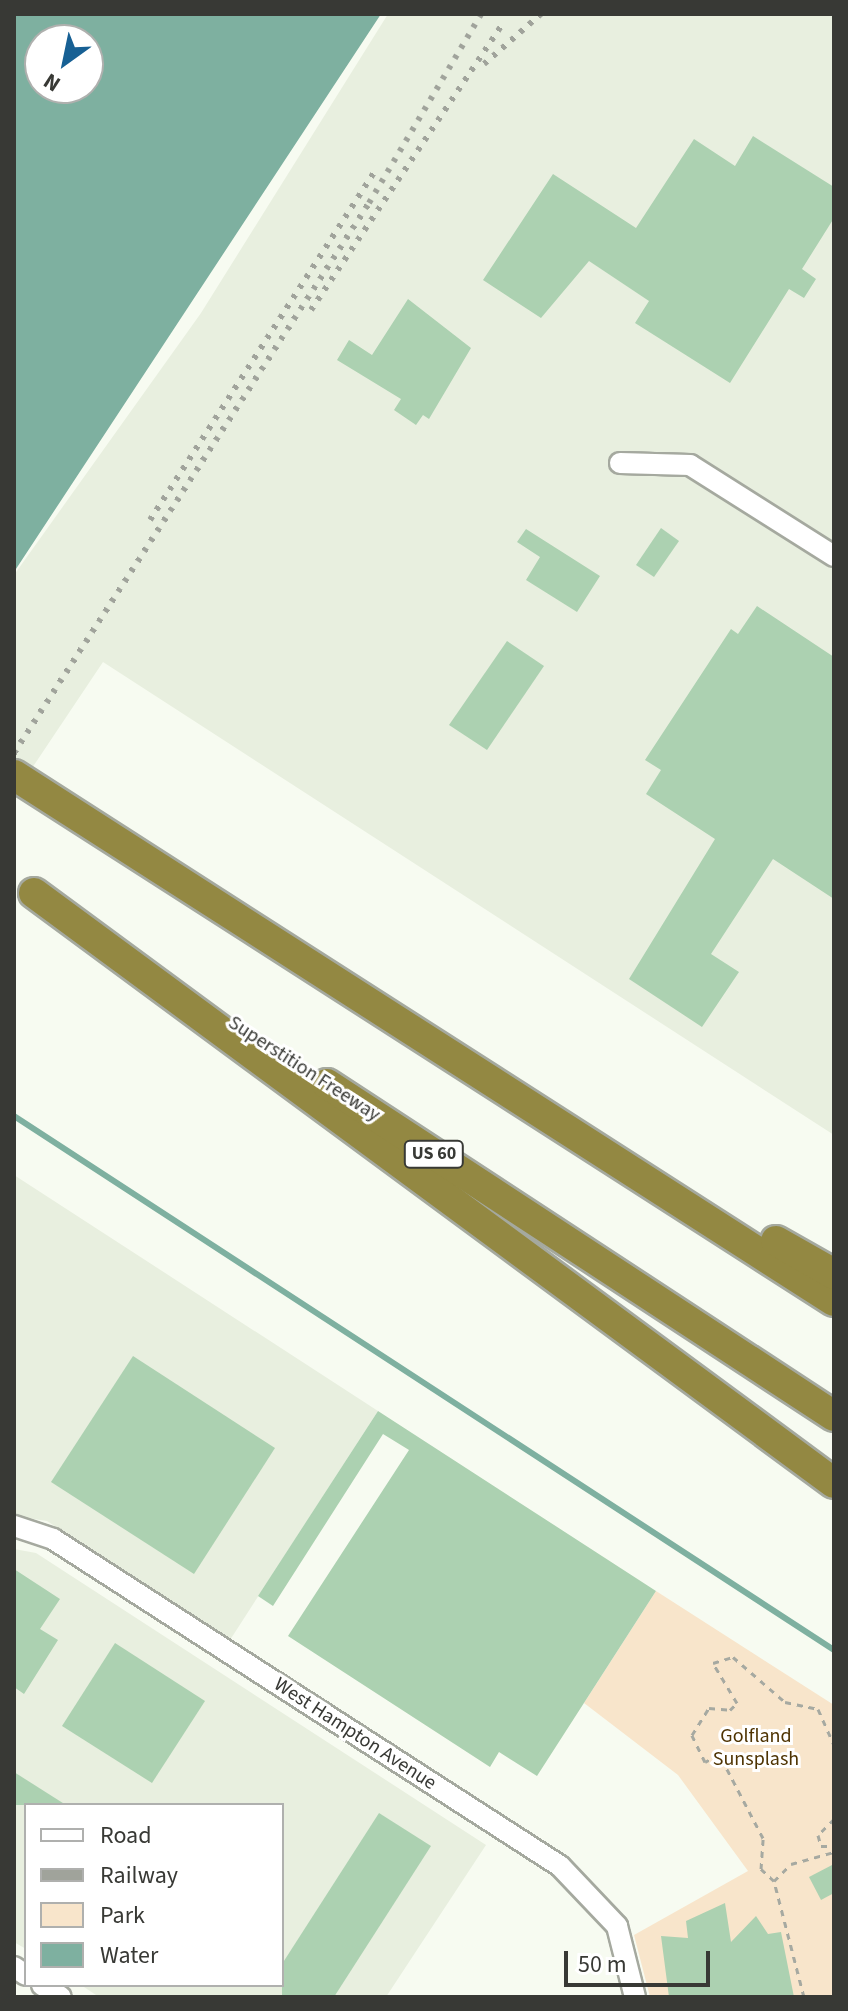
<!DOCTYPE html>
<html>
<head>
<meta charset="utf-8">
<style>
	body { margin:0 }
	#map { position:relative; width:848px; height:2011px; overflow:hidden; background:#f7fbf1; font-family:"Source Sans 3",sans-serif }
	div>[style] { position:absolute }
	.built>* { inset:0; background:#e8efdf }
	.green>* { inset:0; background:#f8e5cb }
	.water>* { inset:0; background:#7eb0a0 }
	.stream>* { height:6px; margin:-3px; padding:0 3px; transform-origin:3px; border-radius:3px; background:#7eb0a0 }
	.building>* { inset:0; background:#acd1b1 }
	.path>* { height:3px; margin-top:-1.5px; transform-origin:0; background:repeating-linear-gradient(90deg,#a6a9a1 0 6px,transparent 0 12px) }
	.roads { filter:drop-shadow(2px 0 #a5a99f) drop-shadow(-2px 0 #a5a99f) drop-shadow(0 2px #a5a99f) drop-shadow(0 -2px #a5a99f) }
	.minor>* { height:20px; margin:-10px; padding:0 10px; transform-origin:10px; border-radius:10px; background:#fff }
	.highway>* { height:30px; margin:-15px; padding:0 15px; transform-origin:15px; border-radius:15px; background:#938842 }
	.rail>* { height:6px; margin-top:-3px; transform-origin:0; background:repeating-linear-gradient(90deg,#a0a39b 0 4px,transparent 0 12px) }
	span { translate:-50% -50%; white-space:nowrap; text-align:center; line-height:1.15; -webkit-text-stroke:6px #fff; paint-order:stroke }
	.shield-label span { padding:2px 6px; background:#fff; border:2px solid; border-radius:6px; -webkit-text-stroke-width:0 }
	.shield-label { font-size:18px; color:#383935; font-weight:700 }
	.street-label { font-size:20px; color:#383935 }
	.park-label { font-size:20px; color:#4e3302 }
	.frame { position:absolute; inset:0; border:16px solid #383935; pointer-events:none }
	.legend { position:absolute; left:24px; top:1803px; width:260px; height:184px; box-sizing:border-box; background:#fff; border:2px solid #afb0ae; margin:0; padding:10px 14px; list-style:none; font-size:24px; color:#383935 }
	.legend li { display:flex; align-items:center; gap:16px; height:40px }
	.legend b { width:40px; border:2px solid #afb0ae }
	.north { position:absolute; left:24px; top:24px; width:80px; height:80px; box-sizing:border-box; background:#fff; border:2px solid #afb0ae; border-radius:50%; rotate:213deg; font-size:22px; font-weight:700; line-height:32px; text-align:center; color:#383935 }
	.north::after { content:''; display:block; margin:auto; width:28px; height:36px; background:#176094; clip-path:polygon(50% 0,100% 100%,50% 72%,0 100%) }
	.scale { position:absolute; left:564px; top:1951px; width:146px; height:36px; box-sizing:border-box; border:4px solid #383935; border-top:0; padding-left:10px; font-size:24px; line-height:28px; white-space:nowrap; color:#383935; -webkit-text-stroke:6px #fff; paint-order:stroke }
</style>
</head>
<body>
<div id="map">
	<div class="built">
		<i style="clip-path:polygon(388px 14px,834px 14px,834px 1135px,103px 662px,14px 795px,14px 575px,201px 313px)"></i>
		<i style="clip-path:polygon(14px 1175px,378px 1411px,230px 1640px,47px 1521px,14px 1516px)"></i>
		<i style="clip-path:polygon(14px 1549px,36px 1553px,486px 1845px,386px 1997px,99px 1997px,81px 1985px,282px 1985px,282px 1805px,26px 1805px,26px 1949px,14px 1942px)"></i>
	</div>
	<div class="green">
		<i style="clip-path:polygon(656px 1591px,834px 1705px,834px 1997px,650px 1997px,634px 1935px,748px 1871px,678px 1775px,584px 1703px)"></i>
	</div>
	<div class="water">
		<i style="clip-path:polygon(evenodd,14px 14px,381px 14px,14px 572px,14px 14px,40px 40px,88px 40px,88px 88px,40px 88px,40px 40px)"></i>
	</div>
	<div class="stream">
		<i style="left:14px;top:1116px;width:979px;rotate:33.07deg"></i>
	</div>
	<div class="building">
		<i style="clip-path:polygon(753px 136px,834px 187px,834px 218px,802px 269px,816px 279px,804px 298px,789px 289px,730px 383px,635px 323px,649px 301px,589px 261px,541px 318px,483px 280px,553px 174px,636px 228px,694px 139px,735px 166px)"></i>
		<i style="clip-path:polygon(408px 299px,471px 348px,429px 419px,423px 415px,416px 425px,394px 410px,401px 399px,337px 360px,349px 340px,372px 355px)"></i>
		<i style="clip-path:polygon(661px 528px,679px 541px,654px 577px,636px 565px)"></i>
		<i style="clip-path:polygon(526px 529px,600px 576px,577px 612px,526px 580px,540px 557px,517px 542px)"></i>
		<i style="clip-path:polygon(757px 606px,834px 657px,834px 899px,773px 859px,711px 954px,739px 972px,702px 1027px,629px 979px,715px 839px,646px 794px,661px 770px,645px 760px,731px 629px,738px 634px)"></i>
		<i style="clip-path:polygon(507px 641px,544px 666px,487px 750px,449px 725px)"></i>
		<i style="clip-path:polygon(133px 1356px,275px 1448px,194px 1574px,51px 1482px)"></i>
		<i style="clip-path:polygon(378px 1411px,656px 1591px,537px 1776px,499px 1752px,490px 1767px,288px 1636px,409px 1450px,383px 1434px,273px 1606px,258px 1596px)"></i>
		<i style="clip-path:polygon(14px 1569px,60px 1599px,40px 1629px,58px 1640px,24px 1694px,14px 1687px)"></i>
		<i style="clip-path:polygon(115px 1643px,205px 1701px,152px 1783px,62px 1726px)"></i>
		<i style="clip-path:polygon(14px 1772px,66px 1805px,14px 1805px)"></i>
		<i style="clip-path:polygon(379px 1813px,431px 1846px,334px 1997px,282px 1997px,282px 1964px)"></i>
		<i style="clip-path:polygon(834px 1864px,834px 1893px,821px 1900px,809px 1877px)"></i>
		<i style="clip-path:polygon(725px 1903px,731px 1942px,756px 1916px,768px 1934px,781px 1932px,794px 1997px,669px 1997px,661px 1936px,688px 1938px,686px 1921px)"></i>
	</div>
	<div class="path">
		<i style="left:834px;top:1819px;width:23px;rotate:135deg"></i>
		<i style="left:818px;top:1835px;width:11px;rotate:75deg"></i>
		<i style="left:821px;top:1846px;width:13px"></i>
		<i style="left:774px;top:1881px;width:24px;rotate:-45deg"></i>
		<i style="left:791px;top:1864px;width:45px;rotate:-15.6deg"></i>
		<i style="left:804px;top:1997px;width:120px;rotate:-104.5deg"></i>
		<i style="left:774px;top:1881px;width:18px;rotate:-137deg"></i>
		<i style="left:761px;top:1869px;width:31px;rotate:-86deg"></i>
		<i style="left:763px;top:1838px;width:95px;rotate:-117.6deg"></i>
		<i style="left:719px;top:1754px;width:16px;rotate:150deg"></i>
		<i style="left:705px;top:1762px;width:30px;rotate:-116deg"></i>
		<i style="left:692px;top:1735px;width:32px;rotate:-58deg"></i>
		<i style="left:709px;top:1708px;width:21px;rotate:5deg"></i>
		<i style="left:730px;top:1710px;width:10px;rotate:-45deg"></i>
		<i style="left:737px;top:1703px;width:47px;rotate:-121deg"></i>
		<i style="left:713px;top:1663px;width:21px;rotate:-17deg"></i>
		<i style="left:733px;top:1657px;width:69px;rotate:40.9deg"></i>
		<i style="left:785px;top:1702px;width:34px;rotate:12deg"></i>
		<i style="left:818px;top:1709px;width:39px;rotate:66deg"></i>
	</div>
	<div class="roads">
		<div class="minor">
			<i style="left:620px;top:463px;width:70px;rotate:1.6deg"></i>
			<i style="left:690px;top:465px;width:170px;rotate:32.3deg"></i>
			<i style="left:14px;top:1526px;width:41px;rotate:18.4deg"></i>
			<i style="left:53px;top:1539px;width:603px;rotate:32.82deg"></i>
			<i style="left:560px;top:1866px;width:83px;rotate:46.5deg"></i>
			<i style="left:617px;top:1926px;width:73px;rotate:75.8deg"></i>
			<i style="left:14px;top:1967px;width:14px;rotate:34deg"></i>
			<i style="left:42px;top:1985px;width:22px;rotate:32deg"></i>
		</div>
		<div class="highway">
			<i style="left:14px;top:775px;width:974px;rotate:32.68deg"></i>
			<i style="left:34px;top:893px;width:994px;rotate:36.41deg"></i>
			<i style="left:327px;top:1084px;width:606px;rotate:33.22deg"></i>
			<i style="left:776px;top:1241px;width:67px;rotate:29.6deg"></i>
		</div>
	</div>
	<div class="rail">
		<i style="left:484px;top:64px;width:76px;rotate:-41.3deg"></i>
		<i style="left:311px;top:310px;width:345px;rotate:-56.2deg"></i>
		<i style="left:150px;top:520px;width:413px;rotate:-57.2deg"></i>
		<i style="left:14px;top:753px;width:655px;rotate:-57.16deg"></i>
		<i style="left:369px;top:203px;width:220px;rotate:-59.3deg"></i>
	</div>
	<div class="shield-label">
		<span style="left:434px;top:1154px">US 60</span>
	</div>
	<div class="street-label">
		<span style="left:304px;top:1069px;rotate:33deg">Superstition Freeway</span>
		<span style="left:355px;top:1734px;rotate:33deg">West Hampton Avenue</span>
	</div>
	<div class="park-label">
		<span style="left:756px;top:1748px">Golfland<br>Sunsplash</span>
	</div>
	<div class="frame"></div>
	<ul class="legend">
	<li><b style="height:10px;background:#fff"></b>Road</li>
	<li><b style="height:10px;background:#a0a39b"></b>Railway</li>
	<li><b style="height:22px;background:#f8e5cb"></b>Park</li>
	<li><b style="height:22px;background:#7eb0a0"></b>Water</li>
	</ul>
	<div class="north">N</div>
	<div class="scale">50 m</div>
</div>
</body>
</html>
